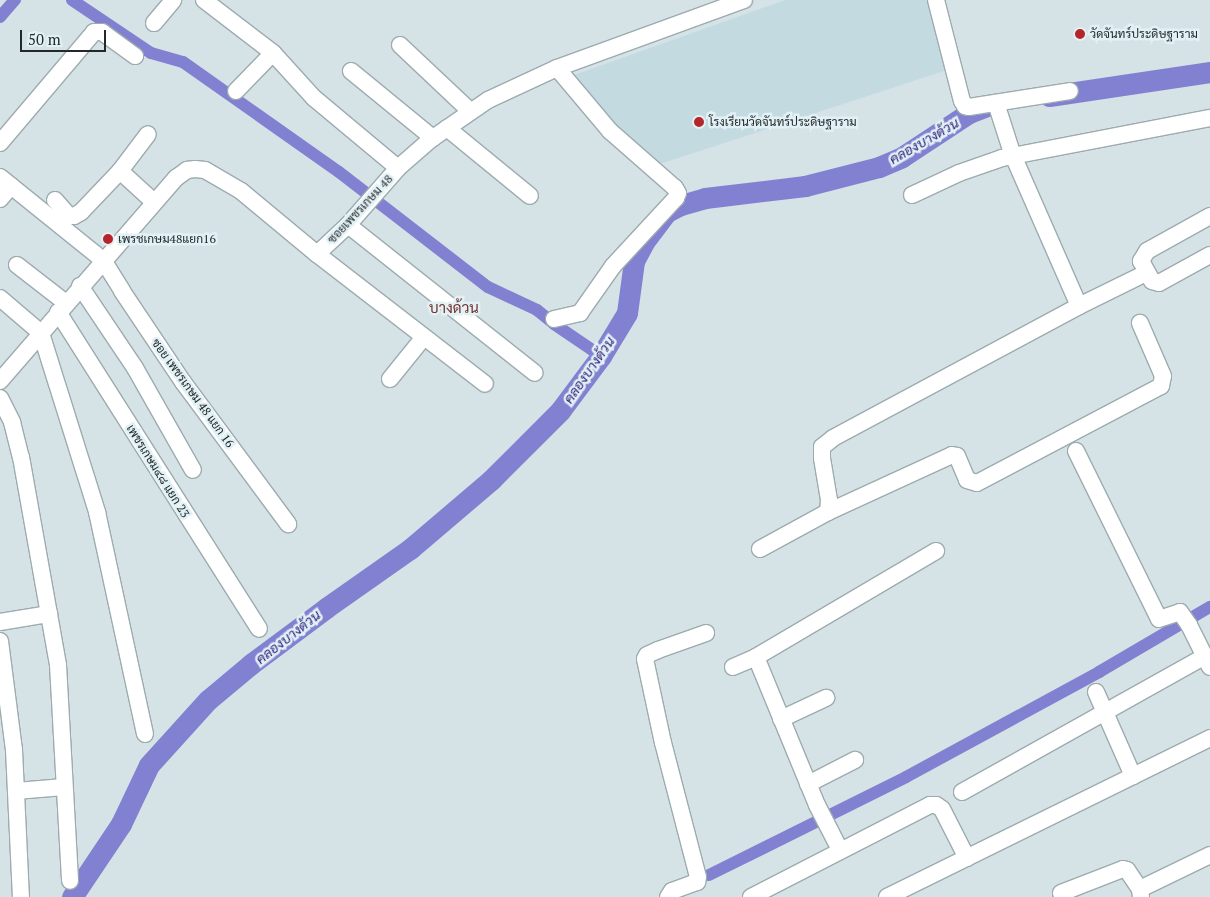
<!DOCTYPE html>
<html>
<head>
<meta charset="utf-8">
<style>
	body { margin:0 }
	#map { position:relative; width:1210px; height:897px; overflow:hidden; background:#d5e3e7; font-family:"PT Serif",Sarabun,serif }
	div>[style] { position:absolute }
	.built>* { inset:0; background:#c3dae1 }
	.canal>* { height:12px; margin:-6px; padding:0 6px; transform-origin:6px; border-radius:6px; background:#8281d1 }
	.river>* { height:21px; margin:-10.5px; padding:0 10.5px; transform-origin:10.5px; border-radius:10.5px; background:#8281d1 }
	.roads { filter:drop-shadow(1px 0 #9dabaf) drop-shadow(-1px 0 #9dabaf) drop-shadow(0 1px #9dabaf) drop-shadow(0 -1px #9dabaf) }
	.minor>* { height:16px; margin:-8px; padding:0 8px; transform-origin:8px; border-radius:8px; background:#fff }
	.dots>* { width:14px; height:14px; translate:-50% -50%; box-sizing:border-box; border:2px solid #e2f1f5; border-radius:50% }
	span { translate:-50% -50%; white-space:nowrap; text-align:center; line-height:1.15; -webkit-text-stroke:5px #e2f1f5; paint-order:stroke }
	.poi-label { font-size:12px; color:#23282a }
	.left { translate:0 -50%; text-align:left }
	.street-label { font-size:12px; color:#23282a }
	.water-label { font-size:14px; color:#32207e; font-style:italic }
	.quarter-label { font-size:15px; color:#77312d }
	.scale { position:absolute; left:20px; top:30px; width:86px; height:22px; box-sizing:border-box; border:2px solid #23282a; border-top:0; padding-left:6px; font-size:15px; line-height:18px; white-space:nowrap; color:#23282a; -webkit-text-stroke:4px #e2f1f5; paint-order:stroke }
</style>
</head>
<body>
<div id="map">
	<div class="built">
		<i style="clip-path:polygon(785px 0,931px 0,950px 69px,660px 164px,560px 80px)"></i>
	</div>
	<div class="canal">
		<i style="left:72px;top:0;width:95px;rotate:33.9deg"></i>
		<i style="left:151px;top:53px;width:33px;rotate:16deg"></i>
		<i style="left:183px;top:62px;width:191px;rotate:35.2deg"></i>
		<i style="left:339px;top:172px;width:188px;rotate:37.7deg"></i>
		<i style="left:488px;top:287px;width:54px;rotate:25.1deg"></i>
		<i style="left:537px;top:310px;width:22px;rotate:39deg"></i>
		<i style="left:554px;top:324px;width:57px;rotate:34.2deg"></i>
		<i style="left:0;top:17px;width:23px;rotate:-49deg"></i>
		<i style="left:709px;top:875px;width:220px;rotate:-26.4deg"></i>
		<i style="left:906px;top:777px;width:220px;rotate:-28.5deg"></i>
		<i style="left:1099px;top:672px;width:129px;rotate:-30.4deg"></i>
	</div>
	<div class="river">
		<i style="left:1049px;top:96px;width:163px;rotate:-8.5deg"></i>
		<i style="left:72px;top:897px;width:88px;rotate:-56.1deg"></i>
		<i style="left:121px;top:824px;width:65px;rotate:-64.6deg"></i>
		<i style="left:149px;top:765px;width:88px;rotate:-47.8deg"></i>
		<i style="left:208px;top:700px;width:56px;rotate:-39.9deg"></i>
		<i style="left:251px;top:664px;width:94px;rotate:-36.7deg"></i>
		<i style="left:326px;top:608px;width:103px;rotate:-35.1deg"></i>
		<i style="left:410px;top:549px;width:106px;rotate:-40.4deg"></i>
		<i style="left:491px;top:480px;width:98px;rotate:-45deg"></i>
		<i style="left:560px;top:411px;width:69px;rotate:-53.3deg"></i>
		<i style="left:601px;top:356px;width:50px;rotate:-58.8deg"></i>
		<i style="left:627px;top:313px;width:52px;rotate:-82.3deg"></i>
		<i style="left:634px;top:261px;width:21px;rotate:-62deg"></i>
		<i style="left:644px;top:242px;width:38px;rotate:-53deg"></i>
		<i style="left:667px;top:212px;width:16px;rotate:-27deg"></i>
		<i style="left:681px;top:205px;width:25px;rotate:-16deg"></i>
		<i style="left:705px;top:198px;width:101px;rotate:-6.8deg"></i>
		<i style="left:805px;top:186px;width:76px;rotate:-14.4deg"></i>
		<i style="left:879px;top:167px;width:25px;rotate:-23deg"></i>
		<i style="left:902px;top:157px;width:80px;rotate:-33.3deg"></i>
		<i style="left:969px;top:113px;width:25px;rotate:-21deg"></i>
	</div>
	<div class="roads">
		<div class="minor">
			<i style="left:204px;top:0;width:87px;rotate:37.5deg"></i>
			<i style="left:273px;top:53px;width:61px;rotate:47.7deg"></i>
			<i style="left:314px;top:98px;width:109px;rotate:39.8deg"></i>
			<i style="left:936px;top:0;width:104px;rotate:75.6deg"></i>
			<i style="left:962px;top:101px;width:6px;rotate:59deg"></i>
			<i style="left:965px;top:106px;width:4px;rotate:14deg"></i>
			<i style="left:969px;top:107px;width:102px;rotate:-9deg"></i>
			<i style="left:154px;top:23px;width:30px;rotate:-50deg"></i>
			<i style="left:400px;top:45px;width:96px;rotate:43.3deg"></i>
			<i style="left:351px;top:71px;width:106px;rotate:39.3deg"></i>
			<i style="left:236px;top:91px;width:53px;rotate:-45.8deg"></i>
			<i style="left:447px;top:128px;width:107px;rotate:39.3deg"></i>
			<i style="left:0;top:143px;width:145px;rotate:-49.7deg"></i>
			<i style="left:94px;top:32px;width:8px"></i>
			<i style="left:102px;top:32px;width:41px;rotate:36deg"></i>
			<i style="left:120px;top:171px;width:46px;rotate:42.4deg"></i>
			<i style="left:0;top:177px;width:132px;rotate:38.9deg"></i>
			<i style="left:103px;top:260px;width:36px;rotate:58deg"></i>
			<i style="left:122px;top:291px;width:110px;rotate:56.2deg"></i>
			<i style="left:183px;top:382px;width:177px;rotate:53.5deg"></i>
			<i style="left:912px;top:195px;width:52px;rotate:-25.1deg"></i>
			<i style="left:959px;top:173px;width:46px;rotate:-19.2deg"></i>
			<i style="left:1002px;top:158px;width:212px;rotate:-10.9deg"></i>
			<i style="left:0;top:199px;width:17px;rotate:-50deg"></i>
			<i style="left:55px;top:200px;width:21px;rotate:49deg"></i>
			<i style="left:69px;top:216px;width:5px"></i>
			<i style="left:74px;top:216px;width:8px;rotate:-30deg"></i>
			<i style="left:81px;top:212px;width:57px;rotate:-46.4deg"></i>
			<i style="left:120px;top:171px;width:46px;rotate:-52.9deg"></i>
			<i style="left:1210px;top:216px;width:72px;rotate:150.9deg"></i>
			<i style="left:1147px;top:251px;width:12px;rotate:121deg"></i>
			<i style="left:1141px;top:261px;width:23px;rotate:61deg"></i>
			<i style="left:1152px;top:281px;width:7px;rotate:16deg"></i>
			<i style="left:1159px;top:283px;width:58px;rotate:-28.8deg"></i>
			<i style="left:348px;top:225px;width:238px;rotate:38.4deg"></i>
			<i style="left:317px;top:254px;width:42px;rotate:-43.1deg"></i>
			<i style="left:348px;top:225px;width:76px;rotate:-48.7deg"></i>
			<i style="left:398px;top:168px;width:43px;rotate:-41.2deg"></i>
			<i style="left:430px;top:140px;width:70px;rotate:-34.6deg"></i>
			<i style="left:488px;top:100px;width:76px;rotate:-24.9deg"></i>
			<i style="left:557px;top:68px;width:199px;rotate:-20deg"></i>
			<i style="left:17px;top:265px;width:62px;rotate:37.8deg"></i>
			<i style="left:80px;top:286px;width:99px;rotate:56.1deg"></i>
			<i style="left:135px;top:368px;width:117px;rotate:60.4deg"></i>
			<i style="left:0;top:298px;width:54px;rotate:40.5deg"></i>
			<i style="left:41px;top:333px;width:188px;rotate:72.6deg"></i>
			<i style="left:97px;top:512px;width:227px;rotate:77.8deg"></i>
			<i style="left:1079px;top:306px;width:75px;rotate:-26.2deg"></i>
			<i style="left:58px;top:312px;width:375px;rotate:57.6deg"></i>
			<i style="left:554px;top:319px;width:27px;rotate:-13deg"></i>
			<i style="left:580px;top:313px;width:57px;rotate:-54.9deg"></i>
			<i style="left:613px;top:266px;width:93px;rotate:-47.2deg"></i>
			<i style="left:676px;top:198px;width:5px;rotate:-68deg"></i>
			<i style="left:678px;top:193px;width:6px;rotate:-121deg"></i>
			<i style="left:675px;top:188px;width:86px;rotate:-138.8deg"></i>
			<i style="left:610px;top:131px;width:82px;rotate:-130.1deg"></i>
			<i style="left:390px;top:379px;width:54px;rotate:-51deg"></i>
			<i style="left:0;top:381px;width:269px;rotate:-49.1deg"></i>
			<i style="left:176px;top:178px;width:14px;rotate:-36deg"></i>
			<i style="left:187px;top:170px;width:8px;rotate:-7deg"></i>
			<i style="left:195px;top:169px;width:10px;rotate:6deg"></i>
			<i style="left:205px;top:170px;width:42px;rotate:30.3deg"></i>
			<i style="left:241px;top:191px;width:99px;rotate:39.7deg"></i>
			<i style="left:317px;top:254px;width:212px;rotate:37.7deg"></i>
			<i style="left:0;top:398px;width:27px;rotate:63deg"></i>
			<i style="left:12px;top:422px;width:36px;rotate:76deg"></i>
			<i style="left:21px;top:457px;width:211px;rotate:79.9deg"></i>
			<i style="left:58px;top:665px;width:216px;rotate:86.8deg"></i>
			<i style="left:1076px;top:451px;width:187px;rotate:63.7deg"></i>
			<i style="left:1159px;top:619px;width:22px;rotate:-18deg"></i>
			<i style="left:1180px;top:612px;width:16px;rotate:55deg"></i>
			<i style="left:1189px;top:625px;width:47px;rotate:63.4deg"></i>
			<i style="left:828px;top:512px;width:136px;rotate:-24.7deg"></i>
			<i style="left:952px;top:455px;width:5px;rotate:11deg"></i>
			<i style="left:957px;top:456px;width:26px;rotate:67deg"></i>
			<i style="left:967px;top:480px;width:10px;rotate:17deg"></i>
			<i style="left:977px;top:483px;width:208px;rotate:-27.8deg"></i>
			<i style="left:1161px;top:386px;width:10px;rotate:-79deg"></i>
			<i style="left:1163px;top:376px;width:58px;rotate:-113.5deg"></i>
			<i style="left:760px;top:549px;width:77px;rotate:-28.6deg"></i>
			<i style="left:828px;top:512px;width:12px;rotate:-85deg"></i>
			<i style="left:829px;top:500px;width:43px;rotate:-99.5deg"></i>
			<i style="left:822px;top:458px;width:11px;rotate:-90deg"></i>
			<i style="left:822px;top:447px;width:14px;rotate:-39deg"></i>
			<i style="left:833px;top:438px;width:279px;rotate:-28.2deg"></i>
			<i style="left:1079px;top:306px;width:164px;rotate:-113.7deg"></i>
			<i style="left:1013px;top:156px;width:56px;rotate:-107.8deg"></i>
			<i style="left:0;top:622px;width:50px;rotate:-9.3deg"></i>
			<i style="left:0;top:641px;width:110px;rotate:82.7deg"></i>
			<i style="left:14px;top:750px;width:147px;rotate:87.3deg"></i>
			<i style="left:756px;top:657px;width:160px;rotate:67.6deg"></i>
			<i style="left:817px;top:805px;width:51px;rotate:62.9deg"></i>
			<i style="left:733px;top:667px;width:25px;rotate:-23deg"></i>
			<i style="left:756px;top:657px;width:209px;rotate:-30.5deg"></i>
			<i style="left:1096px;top:692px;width:92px;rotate:66.2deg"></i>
			<i style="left:781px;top:719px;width:50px;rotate:-25deg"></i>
			<i style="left:808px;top:784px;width:53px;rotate:-27.1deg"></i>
			<i style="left:16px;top:791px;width:48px;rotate:-4.8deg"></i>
			<i style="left:962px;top:792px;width:278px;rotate:-29.2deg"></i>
			<i style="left:1140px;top:889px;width:78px;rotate:-25.9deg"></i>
			<i style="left:1061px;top:893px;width:66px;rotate:-21.2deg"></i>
			<i style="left:1123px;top:869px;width:4px;rotate:14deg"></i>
			<i style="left:1127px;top:870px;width:23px;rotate:56deg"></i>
			<i style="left:1140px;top:889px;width:8px;rotate:83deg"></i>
			<i style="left:668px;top:897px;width:7px;rotate:-56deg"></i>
			<i style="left:672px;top:891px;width:27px;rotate:-20deg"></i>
			<i style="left:697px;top:882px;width:5px;rotate:-79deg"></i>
			<i style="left:698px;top:877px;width:138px;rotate:-104.6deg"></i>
			<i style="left:663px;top:743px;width:86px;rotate:-102.1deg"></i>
			<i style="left:645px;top:659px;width:4px;rotate:-63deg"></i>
			<i style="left:647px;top:655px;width:12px;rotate:-24deg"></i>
			<i style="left:658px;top:650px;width:51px;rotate:-19.5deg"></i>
			<i style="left:751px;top:897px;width:201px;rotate:-27.2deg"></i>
			<i style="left:930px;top:805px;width:6px"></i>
			<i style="left:936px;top:805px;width:7px;rotate:34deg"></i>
			<i style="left:942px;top:809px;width:55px;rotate:63deg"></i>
			<i style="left:887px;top:897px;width:360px;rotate:-26.2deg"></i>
		</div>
	</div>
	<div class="dots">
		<i style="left:1080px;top:34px;background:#b5252a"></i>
		<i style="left:699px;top:122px;background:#b5252a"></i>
		<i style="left:108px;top:239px;background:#b5252a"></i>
	</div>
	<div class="poi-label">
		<span class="left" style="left:1090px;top:34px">วัดจันทร์ประดิษฐาราม</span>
		<span class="left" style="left:709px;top:122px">โรงเรียนวัดจันทร์ประดิษฐาราม</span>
		<span class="left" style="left:118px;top:239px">เพรชเกษม48แยก16</span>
	</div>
	<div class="street-label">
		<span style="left:360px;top:209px;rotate:-47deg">ซอยเพชรเกษม 48</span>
		<span style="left:193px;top:393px;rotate:54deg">ซอย เพชรเกษม 48 แยก 16</span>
		<span style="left:158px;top:471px;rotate:58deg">เพชรเกษม๔๘ แยก 23</span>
	</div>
	<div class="water-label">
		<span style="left:924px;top:141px;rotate:-30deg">คลองบางด้วน</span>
		<span style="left:589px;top:370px;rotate:-55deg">คลองบางด้วน</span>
		<span style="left:288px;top:637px;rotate:-38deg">คลองบางด้วน</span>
	</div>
	<div class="quarter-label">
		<span style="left:454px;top:308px">บางด้วน</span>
	</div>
	<div class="scale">50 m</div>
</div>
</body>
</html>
